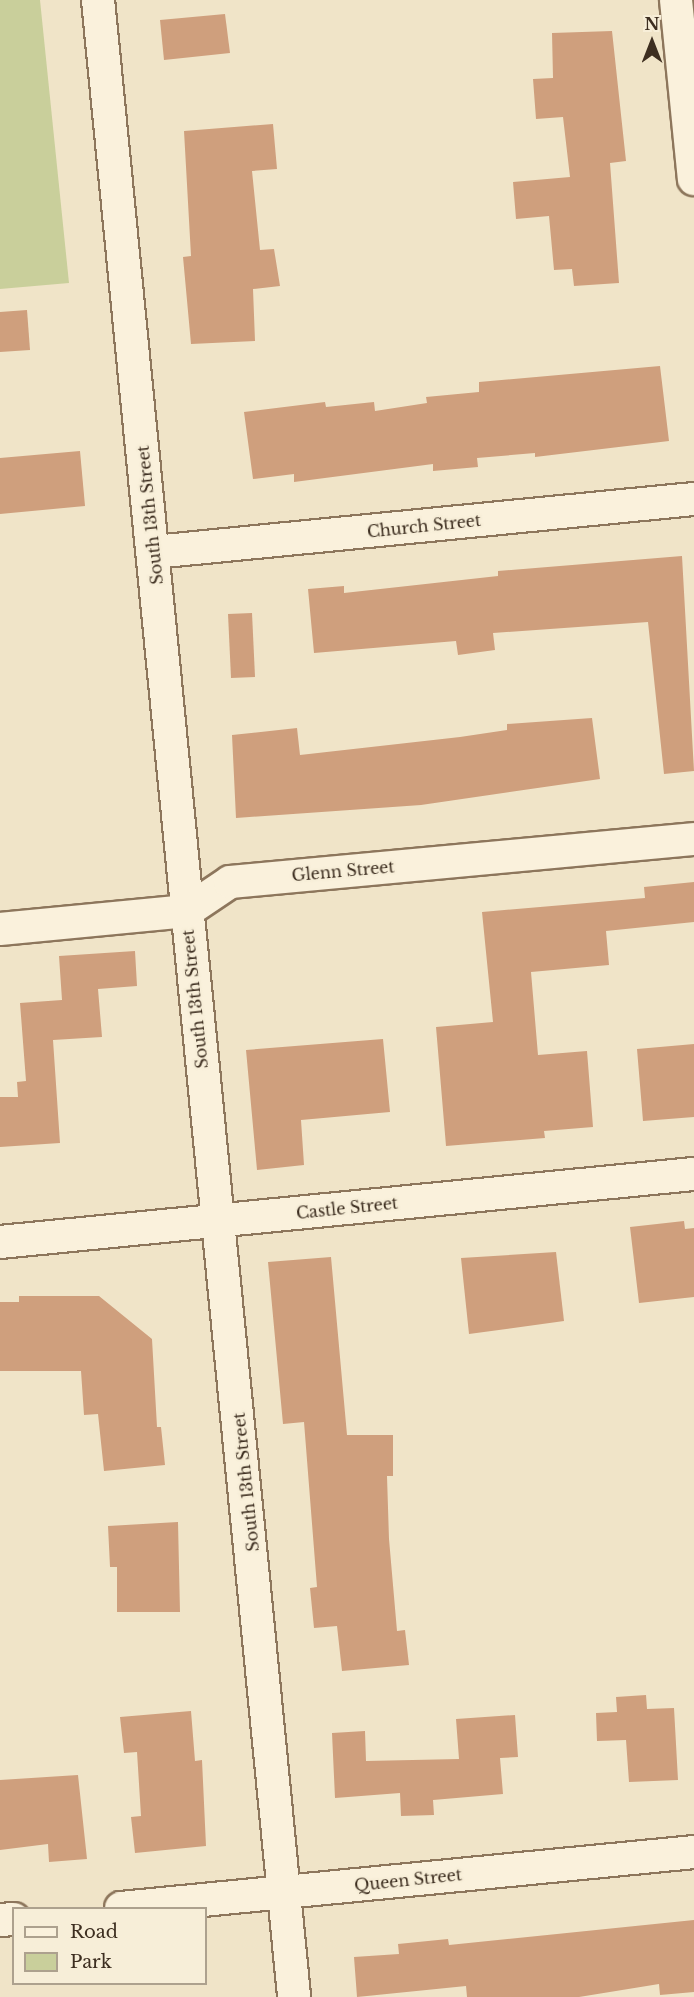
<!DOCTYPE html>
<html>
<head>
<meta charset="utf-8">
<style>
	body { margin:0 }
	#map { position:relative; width:694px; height:1997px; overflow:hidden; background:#f0e4c8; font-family:"Libre Baskerville",serif }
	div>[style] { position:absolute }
	.green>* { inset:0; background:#c9cf9b }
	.building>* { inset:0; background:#cf9f7d }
	.roads { filter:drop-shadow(2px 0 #8d765c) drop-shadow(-2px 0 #8d765c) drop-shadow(0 2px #8d765c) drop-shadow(0 -2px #8d765c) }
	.minor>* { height:32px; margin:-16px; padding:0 16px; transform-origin:16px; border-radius:16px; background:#faf1dc }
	span { translate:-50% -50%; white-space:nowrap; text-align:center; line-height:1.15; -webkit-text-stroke:4.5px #f7eed8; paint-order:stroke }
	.street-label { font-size:16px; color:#3d2e20 }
	.legend { position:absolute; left:12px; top:1907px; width:195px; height:78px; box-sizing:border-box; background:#f7eed8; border:2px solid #ada18e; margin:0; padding:8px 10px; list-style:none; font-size:18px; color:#3d2e20 }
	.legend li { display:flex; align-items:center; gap:12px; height:30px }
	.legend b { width:30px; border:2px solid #ada18e }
	.north { position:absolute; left:622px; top:12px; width:60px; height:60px; -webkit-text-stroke:4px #f7eed8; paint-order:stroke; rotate:0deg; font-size:16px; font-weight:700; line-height:24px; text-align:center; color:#3d2e20 }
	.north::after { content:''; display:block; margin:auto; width:21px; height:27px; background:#3d2e20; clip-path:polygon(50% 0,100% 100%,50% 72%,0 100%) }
</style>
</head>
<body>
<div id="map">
	<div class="green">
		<i style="clip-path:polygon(0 0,40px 0,69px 283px,0 289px)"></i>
	</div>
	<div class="building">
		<i style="clip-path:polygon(225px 14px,230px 53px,164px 60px,160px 20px)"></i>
		<i style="clip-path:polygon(612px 31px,626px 161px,610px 163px,619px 283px,574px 286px,572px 269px,554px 270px,549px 216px,516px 219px,513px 182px,570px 177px,563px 117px,536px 119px,533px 79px,553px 78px,552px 33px)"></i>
		<i style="clip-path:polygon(273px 124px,277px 169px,252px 171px,260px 250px,274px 249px,280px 286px,253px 289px,255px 341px,191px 344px,183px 257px,191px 256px,184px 131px)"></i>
		<i style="clip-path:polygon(27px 310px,30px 350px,0 352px,0 312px)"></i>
		<i style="clip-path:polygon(660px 366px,669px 441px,535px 457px,535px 453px,477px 458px,478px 467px,433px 471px,433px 464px,294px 482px,294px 474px,253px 479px,244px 412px,325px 402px,326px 407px,374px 402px,375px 411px,427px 403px,426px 397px,479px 392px,479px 382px)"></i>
		<i style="clip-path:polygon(80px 451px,85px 506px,0 514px,0 458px)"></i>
		<i style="clip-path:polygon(682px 556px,694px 771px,664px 774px,648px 622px,493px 633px,495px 650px,458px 655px,456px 641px,314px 653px,308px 589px,344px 586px,344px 593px,498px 576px,498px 571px)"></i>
		<i style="clip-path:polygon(252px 613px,255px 677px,231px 678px,228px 614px)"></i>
		<i style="clip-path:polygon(592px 718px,600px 779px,421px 805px,236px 818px,232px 735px,297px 728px,300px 755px,460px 737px,507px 730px,507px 724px)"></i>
		<i style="clip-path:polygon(694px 882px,694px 922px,606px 931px,609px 965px,531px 972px,538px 1055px,587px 1051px,593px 1127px,544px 1131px,545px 1138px,446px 1146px,436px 1027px,493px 1022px,482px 912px,645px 898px,644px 887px)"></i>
		<i style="clip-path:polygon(135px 951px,137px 986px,98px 989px,102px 1037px,53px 1040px,60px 1143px,0 1147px,0 1097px,18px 1097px,17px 1082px,26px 1081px,20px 1003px,62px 1000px,59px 956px)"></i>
		<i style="clip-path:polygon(383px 1039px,390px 1112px,301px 1120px,304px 1165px,257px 1170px,246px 1050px)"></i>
		<i style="clip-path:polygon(694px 1044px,694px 1117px,643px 1121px,637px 1049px)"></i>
		<i style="clip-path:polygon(684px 1221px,685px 1229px,694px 1228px,694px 1297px,639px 1303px,630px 1227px)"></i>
		<i style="clip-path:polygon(556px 1252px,564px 1321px,469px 1334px,461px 1258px)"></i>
		<i style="clip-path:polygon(331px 1257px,347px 1435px,393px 1435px,393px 1476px,387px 1476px,389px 1539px,397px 1631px,405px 1630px,409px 1665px,342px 1671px,337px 1626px,314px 1628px,310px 1588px,317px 1587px,304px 1422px,283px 1424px,268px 1262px)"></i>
		<i style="clip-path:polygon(19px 1296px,99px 1296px,152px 1339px,157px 1427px,161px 1427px,165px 1465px,104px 1471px,98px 1414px,84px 1415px,81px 1371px,0 1371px,0 1302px,19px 1302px)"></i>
		<i style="clip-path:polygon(178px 1522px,180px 1612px,117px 1612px,117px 1567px,110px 1567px,108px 1526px)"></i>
		<i style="clip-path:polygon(646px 1695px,647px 1709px,674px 1708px,678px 1780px,629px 1782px,626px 1740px,597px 1741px,596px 1713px,617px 1712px,616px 1697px)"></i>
		<i style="clip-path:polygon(191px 1711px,195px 1761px,202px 1760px,206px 1846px,135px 1853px,131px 1817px,141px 1816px,137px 1752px,124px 1753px,120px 1717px)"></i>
		<i style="clip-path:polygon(515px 1715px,518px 1757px,500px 1758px,503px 1794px,433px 1800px,434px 1815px,401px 1816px,400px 1793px,335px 1798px,332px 1733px,365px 1731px,366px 1761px,459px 1759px,456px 1719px)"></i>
		<i style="clip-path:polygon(78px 1775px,87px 1859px,49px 1862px,48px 1844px,0 1850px,0 1780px)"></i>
		<i style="clip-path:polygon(694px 1920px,694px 1992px,660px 1995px,659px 1984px,579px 1997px,467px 1997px,466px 1986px,357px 1997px,354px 1957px,399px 1954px,398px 1944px,448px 1939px,449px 1945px)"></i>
	</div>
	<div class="roads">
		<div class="minor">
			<i style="left:98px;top:0;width:2007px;rotate:84.39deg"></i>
			<i style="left:676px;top:0;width:180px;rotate:84.3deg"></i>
			<i style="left:154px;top:552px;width:543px;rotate:-5.61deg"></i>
			<i style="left:0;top:929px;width:188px;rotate:-5.5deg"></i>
			<i style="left:187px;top:911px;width:52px;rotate:-34deg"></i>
			<i style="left:230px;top:882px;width:466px;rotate:-5.3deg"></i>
			<i style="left:0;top:1242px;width:697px;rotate:-5.6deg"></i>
			<i style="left:121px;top:1908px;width:576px;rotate:-5.58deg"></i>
			<i style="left:0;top:1920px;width:14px;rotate:-4deg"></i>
		</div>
	</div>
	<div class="street-label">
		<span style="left:150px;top:515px;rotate:-96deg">South 13th Street</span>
		<span style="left:424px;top:526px;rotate:-6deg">Church Street</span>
		<span style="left:343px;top:871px;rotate:-5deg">Glenn Street</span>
		<span style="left:195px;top:999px;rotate:-96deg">South 13th Street</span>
		<span style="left:347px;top:1208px;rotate:-6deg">Castle Street</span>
		<span style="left:246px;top:1482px;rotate:-96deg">South 13th Street</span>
		<span style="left:408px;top:1880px;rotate:-6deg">Queen Street</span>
	</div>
	<ul class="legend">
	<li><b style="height:8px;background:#faf1dc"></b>Road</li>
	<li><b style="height:16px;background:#c9cf9b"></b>Park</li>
	</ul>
	<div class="north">N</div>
</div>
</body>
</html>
